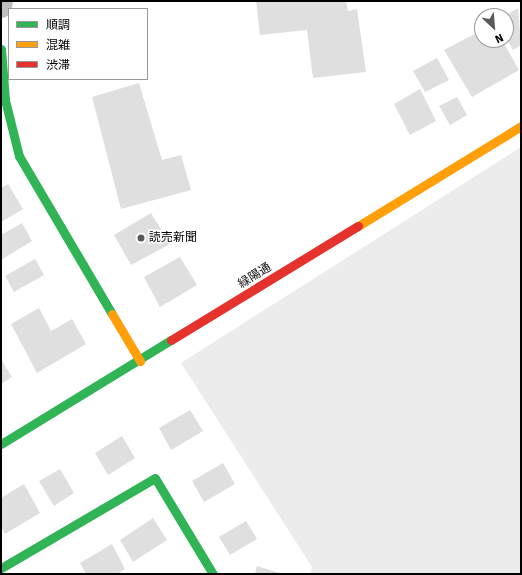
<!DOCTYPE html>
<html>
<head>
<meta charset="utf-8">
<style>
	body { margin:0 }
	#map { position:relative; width:522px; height:575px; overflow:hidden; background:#fff; font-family:Signika,"Noto Sans JP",sans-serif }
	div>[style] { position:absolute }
	.green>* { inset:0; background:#ececec }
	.building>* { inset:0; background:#dfdfdf }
	.street>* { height:22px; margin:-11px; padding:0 11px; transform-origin:11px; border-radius:11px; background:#bebebe }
	.fast>* { height:9px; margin:-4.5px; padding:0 4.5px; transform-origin:4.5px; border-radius:4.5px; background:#30b455 }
	.slow>* { height:9px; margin:-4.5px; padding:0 4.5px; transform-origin:4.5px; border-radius:4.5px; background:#ff9f0a }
	.jam>* { height:9px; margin:-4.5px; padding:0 4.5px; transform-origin:4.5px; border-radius:4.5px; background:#e5322d }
	.dots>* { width:11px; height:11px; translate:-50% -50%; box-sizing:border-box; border:2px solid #fff; border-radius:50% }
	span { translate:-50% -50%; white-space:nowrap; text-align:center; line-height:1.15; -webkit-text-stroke:3px #fff; paint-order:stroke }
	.poi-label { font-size:12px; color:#000 }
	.left { translate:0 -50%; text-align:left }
	.street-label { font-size:12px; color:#000 }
	.frame { position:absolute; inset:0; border:2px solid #000; pointer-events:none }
	.legend { position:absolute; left:8px; top:8px; width:140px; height:72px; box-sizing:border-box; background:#fff; border:1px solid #999; margin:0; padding:5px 7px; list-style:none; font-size:12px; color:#000 }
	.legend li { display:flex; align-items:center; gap:8px; height:20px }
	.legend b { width:20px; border:1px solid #999 }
	.north { position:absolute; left:474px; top:8px; width:40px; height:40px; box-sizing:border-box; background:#fff; border:1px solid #999; border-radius:50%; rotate:154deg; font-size:11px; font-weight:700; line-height:16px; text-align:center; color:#000 }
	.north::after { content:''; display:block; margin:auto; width:14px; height:18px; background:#595959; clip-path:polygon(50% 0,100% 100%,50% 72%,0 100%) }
</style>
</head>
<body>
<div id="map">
	<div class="green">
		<i style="clip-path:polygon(521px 147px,521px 574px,310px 574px,312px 567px,181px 363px)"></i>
	</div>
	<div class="building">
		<i style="clip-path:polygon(256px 1px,346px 1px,348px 11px,357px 9px,366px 72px,313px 78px,307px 30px,260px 35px)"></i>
		<i style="clip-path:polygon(518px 8px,521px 45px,513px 50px,506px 37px,504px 16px)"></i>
		<i style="clip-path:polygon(482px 30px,482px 40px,502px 40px,519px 70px,472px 97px,444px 50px)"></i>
		<i style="clip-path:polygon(437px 58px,449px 80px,425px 92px,413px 71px)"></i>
		<i style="clip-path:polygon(139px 83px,162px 160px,181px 155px,191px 190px,121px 209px,92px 97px)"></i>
		<i style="clip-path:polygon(420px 89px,436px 121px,410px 135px,394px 104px)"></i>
		<i style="clip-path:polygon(457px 97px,467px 115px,450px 125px,439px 106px)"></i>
		<i style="clip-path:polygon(8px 184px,23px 209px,1px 222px,1px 188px)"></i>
		<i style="clip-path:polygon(151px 213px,170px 244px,131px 265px,114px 235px)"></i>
		<i style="clip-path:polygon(22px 223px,32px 241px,1px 260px,1px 235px)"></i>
		<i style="clip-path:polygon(180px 257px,197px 285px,160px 307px,144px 277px)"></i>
		<i style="clip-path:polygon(35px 259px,44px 275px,14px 292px,5px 276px)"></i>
		<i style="clip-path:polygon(39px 308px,51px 331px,72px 319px,86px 344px,37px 373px,11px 324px)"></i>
		<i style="clip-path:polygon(1px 359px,12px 377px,1px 384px)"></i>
		<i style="clip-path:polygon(190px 410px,203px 431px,171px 450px,159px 428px)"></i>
		<i style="clip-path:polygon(122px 436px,135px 458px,108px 475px,95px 453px)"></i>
		<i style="clip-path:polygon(223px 463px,235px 484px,204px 502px,192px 481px)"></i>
		<i style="clip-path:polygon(60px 469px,74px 493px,54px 506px,39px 481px)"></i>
		<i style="clip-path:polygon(24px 484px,40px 513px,5px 534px,1px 527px,1px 498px)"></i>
		<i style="clip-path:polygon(153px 518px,167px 540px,133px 562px,120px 540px)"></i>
		<i style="clip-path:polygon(246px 521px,257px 539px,230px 555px,219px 537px)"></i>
		<i style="clip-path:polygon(112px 544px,125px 569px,117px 574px,86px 574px,80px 563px)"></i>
		<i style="clip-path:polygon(257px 566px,283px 574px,255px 574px)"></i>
	</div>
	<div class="street">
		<i style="left:1px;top:7px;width:6px;rotate:-81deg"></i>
	</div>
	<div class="fast">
		<i style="left:1px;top:49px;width:51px;rotate:85.5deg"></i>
		<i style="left:5px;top:100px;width:58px;rotate:76deg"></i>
		<i style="left:19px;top:156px;width:183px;rotate:59.5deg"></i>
		<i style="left:1px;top:444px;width:199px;rotate:-31.5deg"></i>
		<i style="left:1px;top:568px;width:178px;rotate:-30.3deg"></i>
		<i style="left:155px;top:478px;width:112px;rotate:58.9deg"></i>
	</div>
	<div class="slow">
		<i style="left:358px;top:226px;width:191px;rotate:-31.5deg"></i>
		<i style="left:112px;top:314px;width:55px;rotate:59.2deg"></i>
	</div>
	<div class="jam">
		<i style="left:171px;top:340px;width:219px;rotate:-31.4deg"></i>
	</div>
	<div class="dots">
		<i style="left:141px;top:238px;background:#595959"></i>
	</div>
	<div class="poi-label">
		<span class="left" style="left:149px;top:238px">読売新聞</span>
	</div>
	<div class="street-label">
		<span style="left:255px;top:276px;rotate:-32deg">緑陽通</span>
	</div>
	<div class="frame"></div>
	<ul class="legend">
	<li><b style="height:5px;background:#30b455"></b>順調</li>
	<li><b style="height:5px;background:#ff9f0a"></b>混雑</li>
	<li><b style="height:5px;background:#e5322d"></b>渋滞</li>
	</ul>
	<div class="north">N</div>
</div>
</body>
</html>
